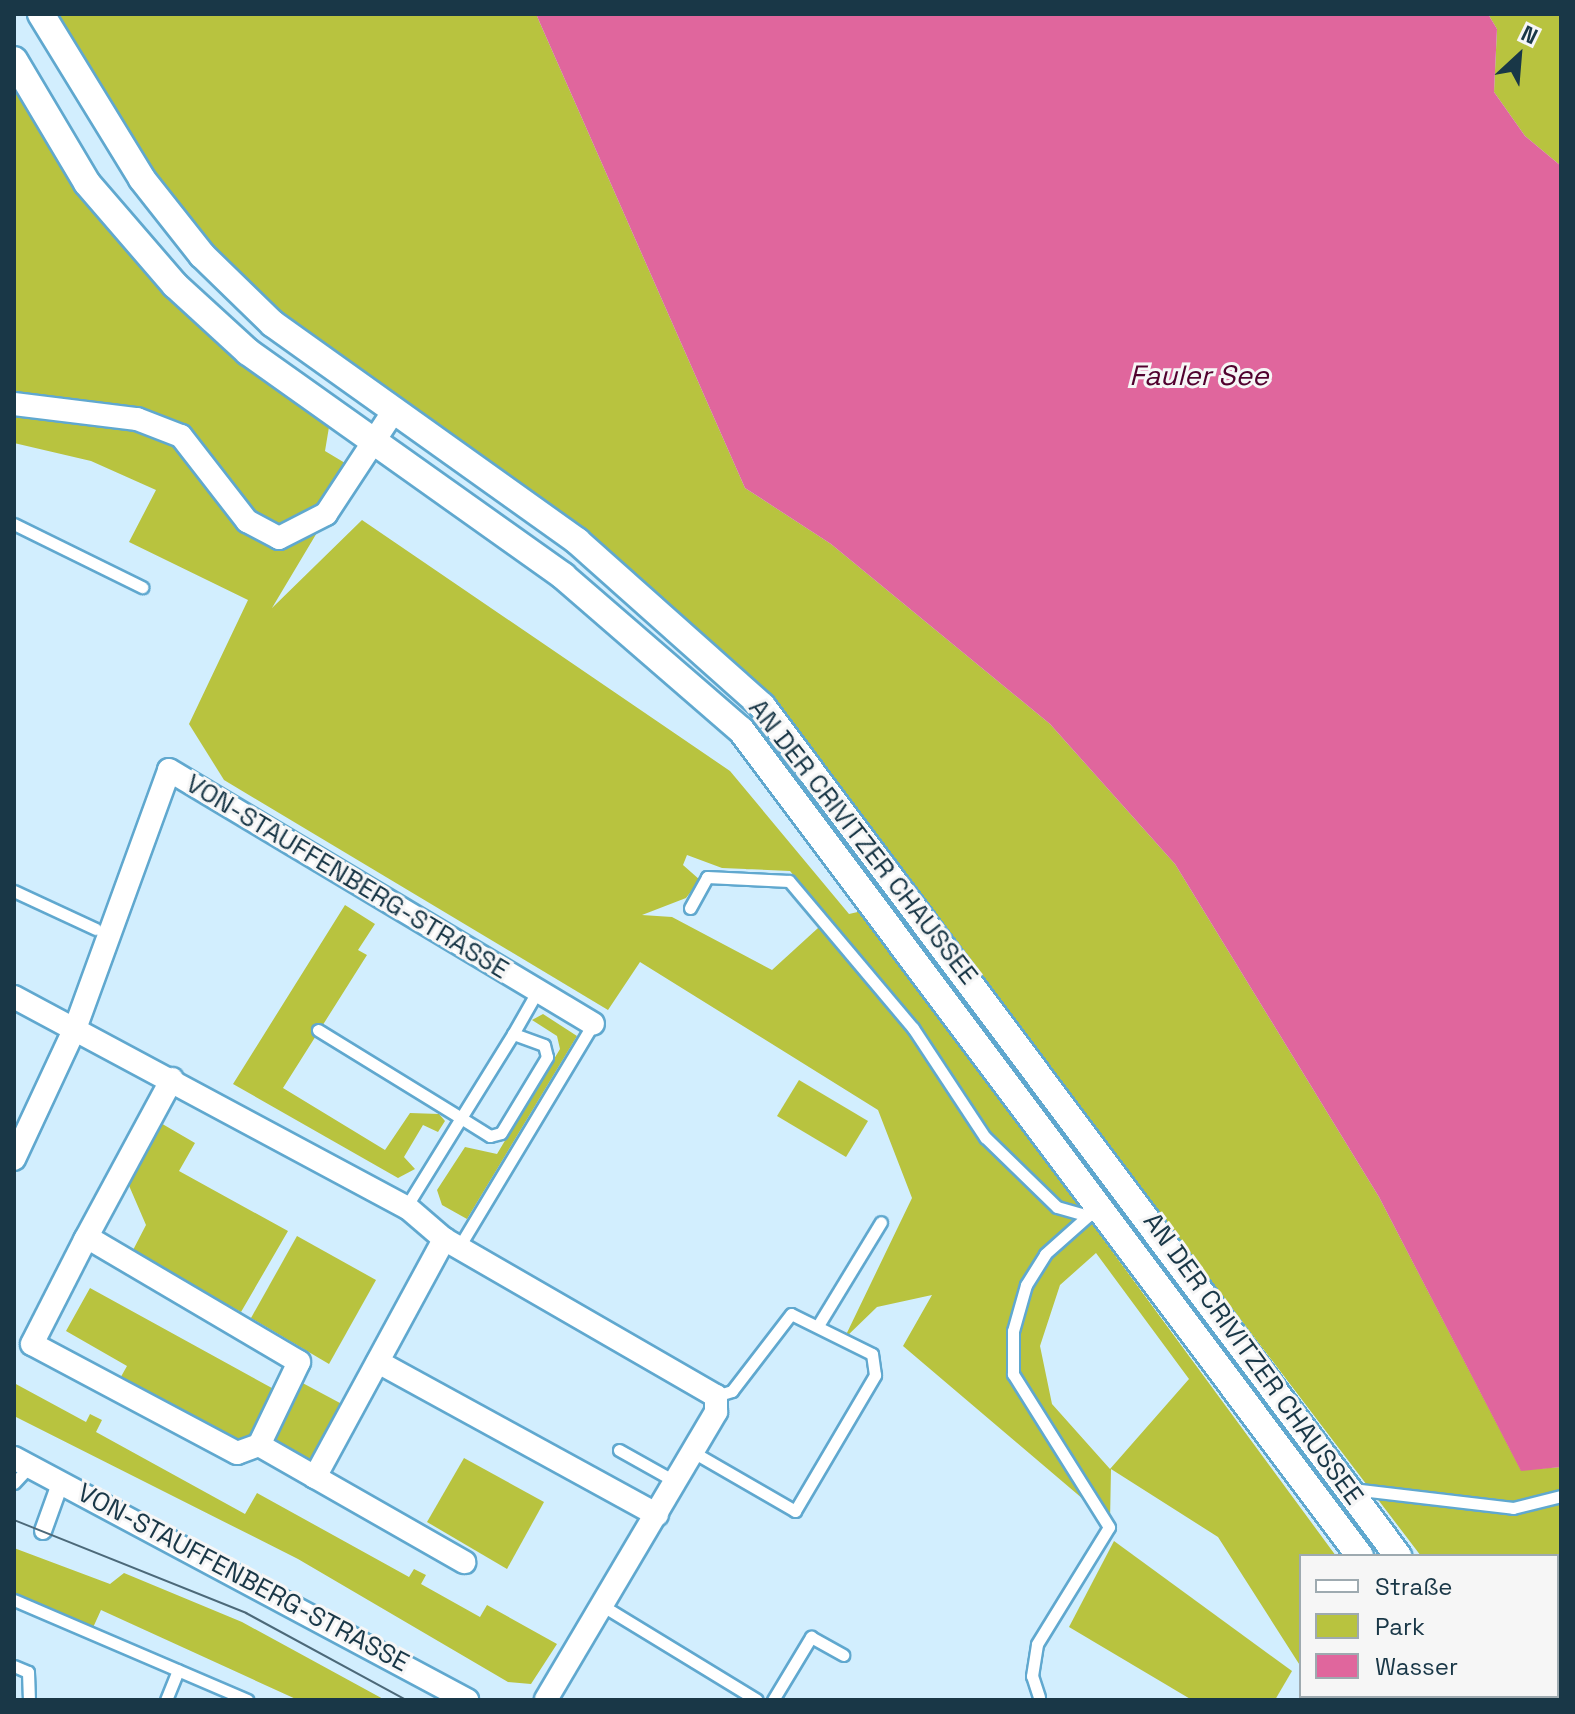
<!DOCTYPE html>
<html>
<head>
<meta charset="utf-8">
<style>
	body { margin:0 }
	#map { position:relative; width:1575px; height:1714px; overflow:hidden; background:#d2eefe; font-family:"Space Grotesk",sans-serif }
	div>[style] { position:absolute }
	.green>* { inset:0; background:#b8c33f }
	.water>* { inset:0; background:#e0669d }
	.roads { filter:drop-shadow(2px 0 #60a8cf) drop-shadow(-2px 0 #60a8cf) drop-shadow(0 2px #60a8cf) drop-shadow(0 -2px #60a8cf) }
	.service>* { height:11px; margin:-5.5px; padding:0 5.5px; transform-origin:5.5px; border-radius:5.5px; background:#fff }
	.pedestrian>* { height:16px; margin:-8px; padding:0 8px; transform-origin:8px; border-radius:8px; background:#fff }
	.minor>* { height:22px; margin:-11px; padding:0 11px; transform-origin:11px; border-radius:11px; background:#fff }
	.tertiary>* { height:26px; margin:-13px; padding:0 13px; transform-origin:13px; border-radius:13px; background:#fff }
	.tram>* { height:2px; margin:-1px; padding:0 1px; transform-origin:1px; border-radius:1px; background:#4c6979 }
	span { translate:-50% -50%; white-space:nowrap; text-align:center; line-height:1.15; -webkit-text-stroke:6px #f6f6f6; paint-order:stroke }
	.street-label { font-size:26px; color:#193747 }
	.water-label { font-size:28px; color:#51012e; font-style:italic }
	.frame { position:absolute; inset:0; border:16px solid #193747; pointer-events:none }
	.legend { position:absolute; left:1299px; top:1554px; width:260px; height:144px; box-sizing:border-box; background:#f6f6f6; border:2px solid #9eaab0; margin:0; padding:10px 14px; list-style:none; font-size:24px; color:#193747 }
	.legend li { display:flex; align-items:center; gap:16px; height:40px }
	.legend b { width:40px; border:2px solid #9eaab0 }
	.north { position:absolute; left:1479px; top:16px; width:80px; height:80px; -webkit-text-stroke:6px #f6f6f6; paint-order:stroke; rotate:26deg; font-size:22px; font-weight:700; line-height:32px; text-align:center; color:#193747 }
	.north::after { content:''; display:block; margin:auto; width:28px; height:36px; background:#193747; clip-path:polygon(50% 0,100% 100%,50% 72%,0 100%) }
</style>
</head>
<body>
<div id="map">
	<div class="green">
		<i style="clip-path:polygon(58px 14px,536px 14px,745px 488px,831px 544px,1050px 724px,1175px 864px,1379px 1197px,1521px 1470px,1561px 1467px,1561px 1700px,1526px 1696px,1557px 1696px,1557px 1556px,1421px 1556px,806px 749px,762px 706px,202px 255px)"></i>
		<i style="clip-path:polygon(1488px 14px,1561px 14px,1561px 166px,1525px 136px,1494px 92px,1497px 29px)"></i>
		<i style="clip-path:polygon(evenodd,14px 60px,175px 285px,331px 415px,325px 451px,355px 469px,272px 608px,362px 520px,730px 771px,849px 914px,862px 911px,1336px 1556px,1301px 1556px,1301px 1667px,1218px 1537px,1111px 1469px,1110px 1522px,903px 1346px,932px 1295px,877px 1307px,844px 1339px,912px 1198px,878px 1110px,640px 962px,608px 1010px,224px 780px,189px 724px,248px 600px,129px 542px,156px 490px,91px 461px,14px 443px,14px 60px,687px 855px,722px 868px,790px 871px,829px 918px,772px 970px,672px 917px,642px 915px,686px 898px,700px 880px,683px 865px,687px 855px,14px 60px,1096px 1253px,1189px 1379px,1110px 1469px,1052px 1404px,1040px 1346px,1060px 1285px,1096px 1253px)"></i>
		<i style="clip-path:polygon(345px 905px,375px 924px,358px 950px,367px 955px,283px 1088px,385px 1150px,410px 1113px,439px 1114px,445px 1121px,438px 1132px,423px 1125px,404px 1157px,415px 1169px,398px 1178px,233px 1084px)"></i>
		<i style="clip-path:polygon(543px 1014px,577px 1036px,467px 1219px,442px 1205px,437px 1190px,465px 1147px,497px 1154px,560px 1049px,557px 1036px,532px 1020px)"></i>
		<i style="clip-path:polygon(799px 1080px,868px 1121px,846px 1157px,777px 1116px)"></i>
		<i style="clip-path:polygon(159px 1122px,195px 1143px,179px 1171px,288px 1231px,241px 1312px,132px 1252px,146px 1225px,127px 1181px)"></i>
		<i style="clip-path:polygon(297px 1236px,376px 1280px,329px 1364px,251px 1318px)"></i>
		<i style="clip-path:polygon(90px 1288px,281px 1393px,254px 1440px,237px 1446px,118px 1382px,127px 1366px,66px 1331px)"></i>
		<i style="clip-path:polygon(297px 1380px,353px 1410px,315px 1477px,259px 1445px)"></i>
		<i style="clip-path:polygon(14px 1383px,86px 1422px,90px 1414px,102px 1420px,96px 1432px,245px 1514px,257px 1493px,409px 1577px,414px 1569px,426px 1575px,421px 1584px,480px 1617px,487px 1605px,557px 1644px,531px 1684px,508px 1682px,298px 1559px,14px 1416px)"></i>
		<i style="clip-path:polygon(464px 1458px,544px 1502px,507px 1569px,427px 1522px)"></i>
		<i style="clip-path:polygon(1114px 1541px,1292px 1671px,1275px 1700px,1192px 1700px,1069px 1627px)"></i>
		<i style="clip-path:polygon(14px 1548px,110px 1584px,124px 1573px,242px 1622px,385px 1700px,298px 1700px,101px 1610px,91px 1632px,14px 1600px)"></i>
	</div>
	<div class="water">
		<i style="clip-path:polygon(536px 14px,1488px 14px,1497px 29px,1494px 92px,1525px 136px,1561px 166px,1561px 1467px,1521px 1471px,1379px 1197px,1175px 864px,1050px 724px,831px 544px,745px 488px)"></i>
	</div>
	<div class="roads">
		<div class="service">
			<i style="left:14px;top:524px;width:143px;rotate:26.2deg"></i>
			<i style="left:14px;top:891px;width:90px;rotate:24.9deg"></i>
			<i style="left:690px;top:908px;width:35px;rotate:-61deg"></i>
			<i style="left:707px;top:877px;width:82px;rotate:2.8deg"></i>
			<i style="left:789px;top:881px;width:192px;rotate:49.9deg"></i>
			<i style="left:913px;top:1028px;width:131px;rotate:56.6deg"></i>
			<i style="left:985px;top:1137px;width:100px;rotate:44.2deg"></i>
			<i style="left:1057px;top:1207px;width:32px;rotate:16deg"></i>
			<i style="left:318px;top:1030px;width:168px;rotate:31.6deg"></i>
			<i style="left:461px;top:1118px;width:34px;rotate:32deg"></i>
			<i style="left:490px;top:1136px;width:11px;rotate:-15deg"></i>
			<i style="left:501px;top:1133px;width:89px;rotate:-58.8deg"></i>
			<i style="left:547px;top:1057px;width:12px;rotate:-104deg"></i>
			<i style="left:544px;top:1045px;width:33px;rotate:-160deg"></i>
			<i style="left:513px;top:1034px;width:99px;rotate:121.8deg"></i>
			<i style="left:461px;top:1118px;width:105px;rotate:121.7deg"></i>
			<i style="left:513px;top:1034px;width:48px;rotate:-60.3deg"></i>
			<i style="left:459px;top:1247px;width:260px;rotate:-59deg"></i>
			<i style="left:819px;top:1324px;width:119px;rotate:-58.7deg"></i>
			<i style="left:619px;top:1450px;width:65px;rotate:29.3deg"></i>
			<i style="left:693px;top:1452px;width:118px;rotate:30deg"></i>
			<i style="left:795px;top:1511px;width:158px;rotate:-59.5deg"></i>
			<i style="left:875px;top:1375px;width:21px;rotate:-98deg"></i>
			<i style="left:872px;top:1354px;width:90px;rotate:-153.7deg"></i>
			<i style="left:791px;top:1314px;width:97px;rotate:127.5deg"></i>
			<i style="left:732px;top:1391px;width:17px;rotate:163deg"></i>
			<i style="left:14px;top:1483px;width:23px;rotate:-47deg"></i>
			<i style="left:1352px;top:1489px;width:162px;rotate:6.7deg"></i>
			<i style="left:1513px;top:1508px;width:49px;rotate:-14deg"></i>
			<i style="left:14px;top:1600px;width:254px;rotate:23.2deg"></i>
			<i style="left:603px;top:1606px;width:180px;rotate:31.4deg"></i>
			<i style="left:14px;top:1666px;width:15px;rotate:23deg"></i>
			<i style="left:28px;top:1672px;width:28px;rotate:88deg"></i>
			<i style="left:1039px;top:1697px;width:22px;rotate:-108deg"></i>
			<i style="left:1032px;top:1676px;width:32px;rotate:-81deg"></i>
			<i style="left:1037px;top:1644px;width:137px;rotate:-58.4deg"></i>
			<i style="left:1109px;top:1527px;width:181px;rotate:-122.1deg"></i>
			<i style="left:1013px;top:1374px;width:43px;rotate:-90deg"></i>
			<i style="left:1013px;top:1331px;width:48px;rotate:-74.2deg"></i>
			<i style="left:1026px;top:1285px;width:36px;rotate:-58deg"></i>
			<i style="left:1045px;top:1254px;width:71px;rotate:-41.6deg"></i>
			<i style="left:166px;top:1700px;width:32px;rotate:-68deg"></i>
			<i style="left:773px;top:1700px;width:74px;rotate:-58.9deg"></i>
			<i style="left:811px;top:1637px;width:37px;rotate:29deg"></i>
		</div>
		<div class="pedestrian">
			<i style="left:43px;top:1531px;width:53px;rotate:-70.2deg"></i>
		</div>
		<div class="minor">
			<i style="left:14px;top:404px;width:124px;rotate:7deg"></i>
			<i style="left:137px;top:419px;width:47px;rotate:21.1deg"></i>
			<i style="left:181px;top:436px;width:108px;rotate:52.2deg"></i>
			<i style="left:247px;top:521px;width:36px;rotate:28deg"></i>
			<i style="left:279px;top:538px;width:53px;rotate:-27.1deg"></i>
			<i style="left:326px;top:514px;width:118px;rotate:-56.7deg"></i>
			<i style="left:14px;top:997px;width:447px;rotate:28.2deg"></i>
			<i style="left:408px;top:1208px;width:48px;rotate:40.7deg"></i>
			<i style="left:444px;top:1239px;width:314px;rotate:30deg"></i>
			<i style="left:716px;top:1396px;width:16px;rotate:90deg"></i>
			<i style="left:716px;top:1412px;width:334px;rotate:120.6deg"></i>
			<i style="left:14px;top:1159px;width:147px;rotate:-65deg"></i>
			<i style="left:76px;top:1026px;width:272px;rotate:-70deg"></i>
			<i style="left:169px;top:770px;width:494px;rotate:30.9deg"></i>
			<i style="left:87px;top:1237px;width:246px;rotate:30.5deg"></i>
			<i style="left:299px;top:1362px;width:92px;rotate:115.7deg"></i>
			<i style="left:259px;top:1445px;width:23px;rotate:160deg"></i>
			<i style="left:237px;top:1453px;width:232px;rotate:-152deg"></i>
			<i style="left:32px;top:1344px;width:117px;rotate:-63deg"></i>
			<i style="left:85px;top:1240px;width:183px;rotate:-61.6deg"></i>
			<i style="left:378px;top:1362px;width:318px;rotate:28.7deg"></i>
			<i style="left:259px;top:1445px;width:64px;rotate:29.7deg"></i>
			<i style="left:315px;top:1477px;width:271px;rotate:-61.5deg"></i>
			<i style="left:14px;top:1458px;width:514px;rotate:28.11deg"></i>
			<i style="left:315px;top:1477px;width:172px;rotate:29.7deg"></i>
		</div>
		<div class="tertiary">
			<i style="left:41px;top:14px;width:193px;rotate:58.5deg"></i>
			<i style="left:142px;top:179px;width:97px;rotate:51.7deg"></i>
			<i style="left:202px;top:255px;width:99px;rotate:44.2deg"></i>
			<i style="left:273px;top:324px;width:374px;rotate:35.5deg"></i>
			<i style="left:577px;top:541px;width:248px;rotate:41.7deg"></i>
			<i style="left:762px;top:706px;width:1062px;rotate:53.19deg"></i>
			<i style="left:14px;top:60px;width:143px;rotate:59.3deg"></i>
			<i style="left:87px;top:183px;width:135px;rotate:49.2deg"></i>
			<i style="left:175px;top:285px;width:99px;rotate:42.5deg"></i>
			<i style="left:248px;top:352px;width:387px;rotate:35.4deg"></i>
			<i style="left:563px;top:576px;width:235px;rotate:40.9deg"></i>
			<i style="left:741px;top:730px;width:1032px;rotate:53.15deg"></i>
			<i style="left:1463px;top:1696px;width:5px;rotate:53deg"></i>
			<i style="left:1503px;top:1696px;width:5px;rotate:53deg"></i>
		</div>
	</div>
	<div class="tram">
		<i style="left:14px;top:1520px;width:250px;rotate:21.8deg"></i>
		<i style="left:246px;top:1613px;width:182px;rotate:28.5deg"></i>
	</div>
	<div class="street-label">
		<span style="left:863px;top:842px;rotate:52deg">AN DER CRIVITZER CHAUSSEE</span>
		<span style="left:347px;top:877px;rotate:31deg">VON-STAUFFENBERG-STRASSE</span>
		<span style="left:1253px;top:1359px;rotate:54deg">AN DER CRIVITZER CHAUSSEE</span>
		<span style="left:243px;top:1578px;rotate:28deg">VON-STAUFFENBERG-STRASSE</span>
	</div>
	<div class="water-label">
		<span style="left:1199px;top:375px">Fauler See</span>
	</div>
	<div class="frame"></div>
	<ul class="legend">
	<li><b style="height:10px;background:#fff"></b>Straße</li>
	<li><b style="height:22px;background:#b8c33f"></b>Park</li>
	<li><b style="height:22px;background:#e0669d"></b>Wasser</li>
	</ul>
	<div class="north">N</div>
</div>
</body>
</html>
